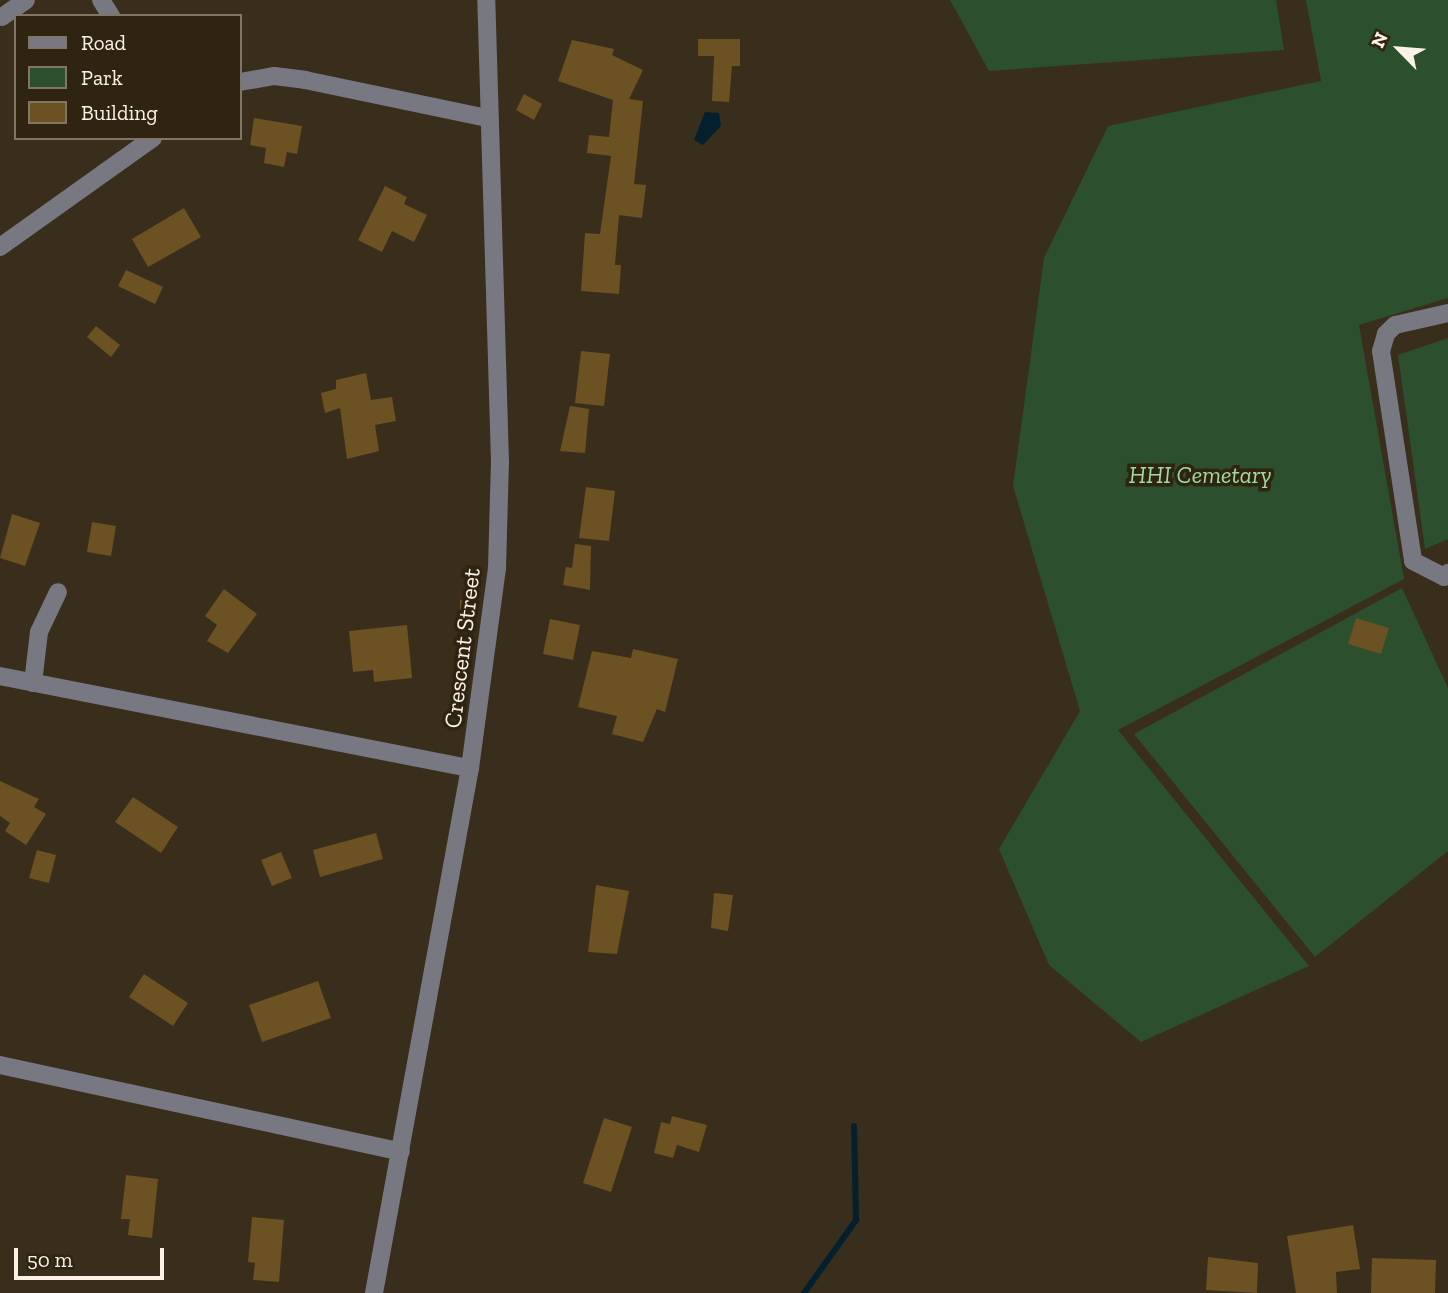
<!DOCTYPE html>
<html>
<head>
<meta charset="utf-8">
<style>
	body { margin:0 }
	#map { position:relative; width:1448px; height:1293px; overflow:hidden; background:#392e1b; font-family:"Zilla Slab",serif }
	div>[style] { position:absolute }
	.green>* { inset:0; background:#2c4f2e }
	.water>* { inset:0; background:#04202e }
	.stream>* { height:6px; margin:-3px; padding:0 3px; transform-origin:3px; border-radius:3px; background:#04202e }
	.building>* { inset:0; background:#6c5122 }
	.minor>* { height:18px; margin:-9px; padding:0 9px; transform-origin:9px; border-radius:9px; background:#787883 }
	span { translate:-50% -50%; white-space:nowrap; text-align:center; line-height:1.15; -webkit-text-stroke:7px #2f2412; paint-order:stroke }
	.park-label { font-size:24px; color:#9edca0; font-style:italic }
	.street-label { font-size:24px; color:#faf2e7 }
	.legend { position:absolute; left:14px; top:14px; width:228px; height:126px; box-sizing:border-box; background:#2f2412; border:2px solid #807667; margin:0; padding:9px 12px; list-style:none; font-size:21px; color:#faf2e7 }
	.legend li { display:flex; align-items:center; gap:14px; height:35px }
	.legend b { width:35px; border:2px solid #807667 }
	.north { position:absolute; left:1364px; top:14px; width:70px; height:70px; -webkit-text-stroke:5px #2f2412; paint-order:stroke; rotate:295deg; font-size:19px; font-weight:700; line-height:28px; text-align:center; color:#faf2e7 }
	.north::after { content:''; display:block; margin:auto; width:24px; height:32px; background:#faf2e7; clip-path:polygon(50% 0,100% 100%,50% 72%,0 100%) }
	.scale { position:absolute; left:14px; top:1248px; width:150px; height:32px; box-sizing:border-box; border:4px solid #faf2e7; border-top:0; padding-left:9px; font-size:21px; line-height:24px; white-space:nowrap; color:#faf2e7; -webkit-text-stroke:5px #2f2412; paint-order:stroke }
</style>
</head>
<body>
<div id="map">
	<div class="green">
		<i style="clip-path:polygon(950px 0,1276px 0,1284px 50px,989px 71px)"></i>
		<i style="clip-path:polygon(1306px 0,1448px 0,1448px 298px,1359px 325px,1404px 579px,1118px 730px,1309px 966px,1141px 1042px,1049px 965px,999px 849px,1080px 711px,1013px 486px,1044px 258px,1108px 126px,1321px 81px)"></i>
		<i style="clip-path:polygon(1448px 338px,1448px 539px,1425px 549px,1398px 355px)"></i>
		<i style="clip-path:polygon(1402px 588px,1448px 688px,1448px 851px,1315px 957px,1134px 734px)"></i>
	</div>
	<div class="water">
		<i style="clip-path:polygon(705px 112px,719px 113px,721px 126px,703px 145px,694px 140px)"></i>
	</div>
	<div class="stream">
		<i style="left:804px;top:1293px;width:90px;rotate:-54.5deg"></i>
		<i style="left:856px;top:1220px;width:94px;rotate:-91.2deg"></i>
	</div>
	<div class="building">
		<i style="clip-path:polygon(698px 39px,740px 39px,740px 66px,732px 66px,729px 102px,712px 101px,714px 56px,698px 56px)"></i>
		<i style="clip-path:polygon(572px 40px,614px 49px,612px 55px,643px 70px,629px 99px,643px 101px,634px 184px,646px 185px,642px 218px,619px 215px,615px 265px,621px 265px,619px 294px,581px 291px,585px 233px,600px 234px,611px 156px,587px 153px,589px 135px,609px 137px,613px 100px,558px 81px)"></i>
		<i style="clip-path:polygon(524px 94px,542px 104px,534px 120px,516px 110px)"></i>
		<i style="clip-path:polygon(254px 118px,302px 126px,297px 154px,287px 152px,284px 167px,264px 163px,266px 148px,250px 145px)"></i>
		<i style="clip-path:polygon(385px 186px,407px 197px,404px 204px,427px 215px,414px 242px,392px 231px,382px 252px,358px 240px)"></i>
		<i style="clip-path:polygon(184px 208px,201px 237px,148px 267px,132px 239px)"></i>
		<i style="clip-path:polygon(126px 270px,163px 287px,155px 304px,118px 286px)"></i>
		<i style="clip-path:polygon(96px 326px,120px 345px,111px 357px,87px 337px)"></i>
		<i style="clip-path:polygon(581px 351px,610px 354px,604px 406px,575px 403px)"></i>
		<i style="clip-path:polygon(366px 373px,371px 400px,392px 397px,396px 421px,375px 425px,379px 451px,347px 459px,340px 408px,325px 413px,321px 393px,336px 389px,336px 380px)"></i>
		<i style="clip-path:polygon(570px 406px,589px 409px,585px 453px,560px 451px)"></i>
		<i style="clip-path:polygon(586px 487px,615px 491px,609px 541px,579px 538px)"></i>
		<i style="clip-path:polygon(12px 514px,40px 523px,25px 566px,0 558px)"></i>
		<i style="clip-path:polygon(92px 522px,116px 526px,111px 556px,87px 552px)"></i>
		<i style="clip-path:polygon(575px 544px,591px 546px,590px 590px,563px 585px,566px 567px,572px 568px)"></i>
		<i style="clip-path:polygon(224px 589px,257px 614px,228px 653px,207px 641px,217px 625px,205px 616px)"></i>
		<i style="clip-path:polygon(460px 600px,476px 600px,476px 615px,460px 615px)"></i>
		<i style="clip-path:polygon(1356px 618px,1389px 628px,1381px 654px,1348px 644px)"></i>
		<i style="clip-path:polygon(550px 619px,580px 625px,573px 660px,543px 654px)"></i>
		<i style="clip-path:polygon(407px 625px,412px 678px,374px 682px,373px 670px,353px 672px,349px 631px)"></i>
		<i style="clip-path:polygon(633px 649px,678px 659px,665px 712px,657px 709px,643px 742px,612px 734px,617px 716px,578px 707px,592px 651px,631px 658px)"></i>
		<i style="clip-path:polygon(0 781px,39px 799px,34px 807px,46px 814px,26px 845px,5px 831px,10px 823px,0 816px)"></i>
		<i style="clip-path:polygon(133px 797px,178px 827px,161px 853px,115px 822px)"></i>
		<i style="clip-path:polygon(376px 833px,383px 859px,320px 877px,313px 850px)"></i>
		<i style="clip-path:polygon(37px 850px,56px 855px,49px 883px,29px 878px)"></i>
		<i style="clip-path:polygon(281px 852px,292px 878px,272px 886px,261px 860px)"></i>
		<i style="clip-path:polygon(596px 885px,629px 891px,617px 954px,588px 952px)"></i>
		<i style="clip-path:polygon(714px 893px,733px 895px,728px 931px,711px 928px)"></i>
		<i style="clip-path:polygon(144px 974px,188px 1003px,173px 1026px,129px 997px)"></i>
		<i style="clip-path:polygon(318px 981px,331px 1018px,262px 1042px,249px 1005px)"></i>
		<i style="clip-path:polygon(672px 1116px,707px 1125px,699px 1152px,677px 1145px,673px 1158px,654px 1153px,661px 1122px,670px 1124px)"></i>
		<i style="clip-path:polygon(604px 1118px,632px 1127px,611px 1192px,583px 1183px)"></i>
		<i style="clip-path:polygon(126px 1175px,158px 1179px,152px 1238px,128px 1235px,130px 1219px,121px 1219px)"></i>
		<i style="clip-path:polygon(252px 1217px,284px 1220px,279px 1282px,253px 1280px,255px 1263px,248px 1262px)"></i>
		<i style="clip-path:polygon(1353px 1225px,1360px 1269px,1336px 1272px,1337px 1293px,1296px 1293px,1287px 1236px)"></i>
		<i style="clip-path:polygon(1208px 1257px,1258px 1263px,1257px 1293px,1206px 1290px)"></i>
		<i style="clip-path:polygon(1372px 1258px,1436px 1260px,1435px 1293px,1371px 1293px)"></i>
	</div>
	<div class="minor">
		<i style="left:101px;top:0;width:19px;rotate:58deg"></i>
		<i style="left:2px;top:17px;width:29px;rotate:-35deg"></i>
		<i style="left:240px;top:82px;width:35px;rotate:-10deg"></i>
		<i style="left:274px;top:76px;width:31px;rotate:7deg"></i>
		<i style="left:305px;top:80px;width:186px;rotate:11.8deg"></i>
		<i style="left:0;top:247px;width:188px;rotate:-35.5deg"></i>
		<i style="left:1448px;top:313px;width:54px;rotate:167.2deg"></i>
		<i style="left:1395px;top:325px;width:13px;rotate:135deg"></i>
		<i style="left:1386px;top:334px;width:18px;rotate:106deg"></i>
		<i style="left:1381px;top:351px;width:212px;rotate:81.3deg"></i>
		<i style="left:1413px;top:561px;width:35px;rotate:27deg"></i>
		<i style="left:1444px;top:577px;width:6px;rotate:-45deg"></i>
		<i style="left:0;top:676px;width:479px;rotate:11.1deg"></i>
		<i style="left:33px;top:683px;width:51px;rotate:-83.3deg"></i>
		<i style="left:39px;top:632px;width:44px;rotate:-64.6deg"></i>
		<i style="left:0;top:1065px;width:410px;rotate:12.2deg"></i>
		<i style="left:374px;top:1293px;width:534px;rotate:-79.64deg"></i>
		<i style="left:470px;top:768px;width:202px;rotate:-82.3deg"></i>
		<i style="left:497px;top:568px;width:106px;rotate:-88.4deg"></i>
		<i style="left:500px;top:462px;width:462px;rotate:-91.7deg"></i>
	</div>
	<div class="park-label">
		<span style="left:1200px;top:475px">HHI Cemetary</span>
	</div>
	<div class="street-label">
		<span style="left:462px;top:648px;rotate:-83deg">Crescent Street</span>
	</div>
	<ul class="legend">
	<li><b style="height:9px;background:#787883"></b>Road</li>
	<li><b style="height:19px;background:#2c4f2e"></b>Park</li>
	<li><b style="height:19px;background:#6c5122"></b>Building</li>
	</ul>
	<div class="north">N</div>
	<div class="scale">50 m</div>
</div>
</body>
</html>
